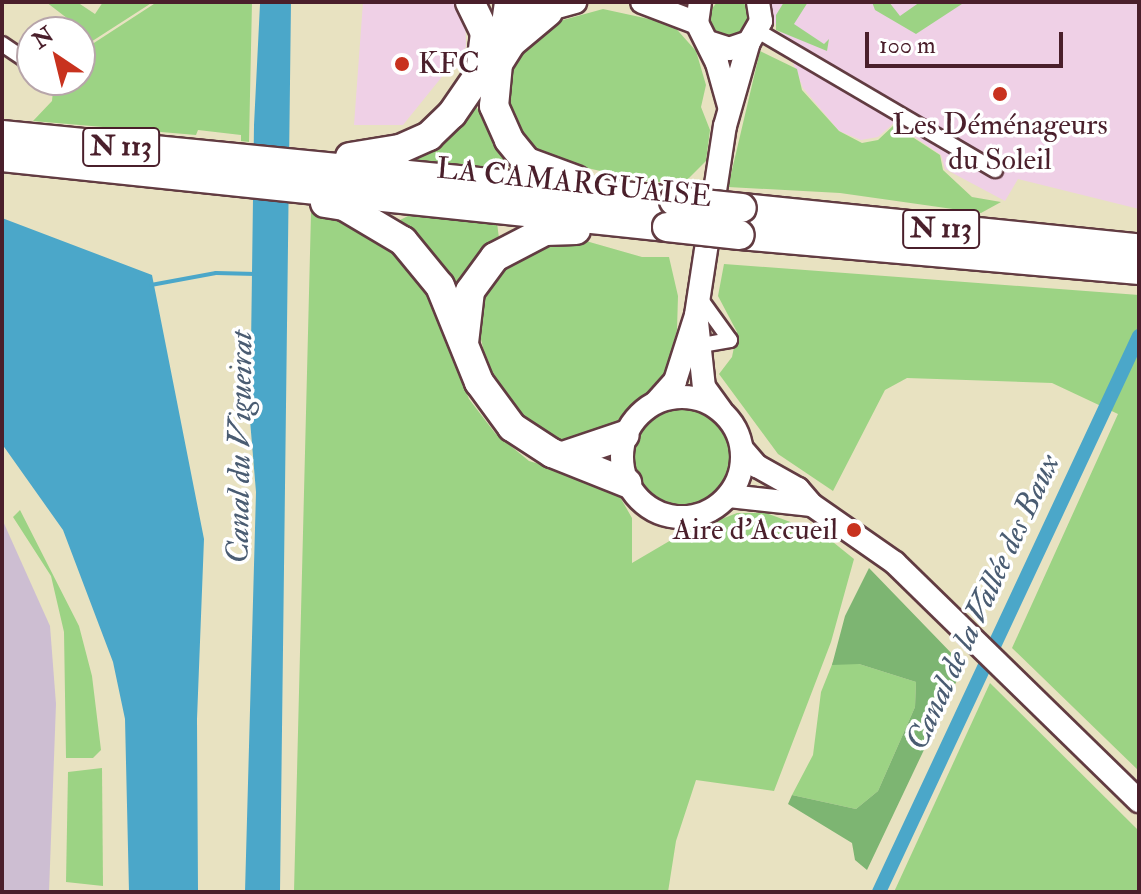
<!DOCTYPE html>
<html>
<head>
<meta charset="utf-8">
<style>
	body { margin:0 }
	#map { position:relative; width:1141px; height:894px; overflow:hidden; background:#e8e2c1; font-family:"IM FELL Double Pica",serif }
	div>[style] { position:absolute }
	.built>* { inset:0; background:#efd0e6 }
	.industrial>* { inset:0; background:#cdbed2 }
	.green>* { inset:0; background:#9cd384 }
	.round { border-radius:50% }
	.forest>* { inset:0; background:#7db572 }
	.water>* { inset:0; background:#4ba7c9 }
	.stream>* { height:4px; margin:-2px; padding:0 2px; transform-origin:2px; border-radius:2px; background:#4ba7c9 }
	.canal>* { height:14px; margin:-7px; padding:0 7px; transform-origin:7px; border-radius:7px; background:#4ba7c9 }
	.roads { filter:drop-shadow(2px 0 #623c42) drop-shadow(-2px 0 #623c42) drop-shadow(0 2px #623c42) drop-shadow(0 -2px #623c42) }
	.street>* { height:14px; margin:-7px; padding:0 7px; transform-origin:7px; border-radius:7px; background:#fff }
	.secondary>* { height:22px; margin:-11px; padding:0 11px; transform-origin:11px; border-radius:11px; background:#fff }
	.secondary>.ring { margin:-11px; padding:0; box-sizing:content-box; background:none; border:22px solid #fff; border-radius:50% }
	.highway>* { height:28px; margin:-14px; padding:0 14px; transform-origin:14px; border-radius:14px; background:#fff }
	.bridges { filter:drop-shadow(2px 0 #623c42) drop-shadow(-2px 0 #623c42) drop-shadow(0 2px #623c42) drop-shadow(0 -2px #623c42) }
	.highway-bridge>* { height:28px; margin:-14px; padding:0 14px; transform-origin:14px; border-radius:14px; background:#fff }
	.dots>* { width:22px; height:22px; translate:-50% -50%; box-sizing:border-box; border:4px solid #fff; border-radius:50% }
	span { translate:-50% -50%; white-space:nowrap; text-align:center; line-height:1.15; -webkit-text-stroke:7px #fff; paint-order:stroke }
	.shield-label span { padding:2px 6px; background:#fff; border:2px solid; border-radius:6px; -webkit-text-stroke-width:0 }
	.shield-label { font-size:28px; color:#4a1f2b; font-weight:700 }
	.poi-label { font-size:30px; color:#4a1f2b }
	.left { translate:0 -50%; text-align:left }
	.right { translate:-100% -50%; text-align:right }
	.street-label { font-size:30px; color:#4a1f2b }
	.water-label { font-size:32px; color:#4a5c72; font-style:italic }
	.frame { position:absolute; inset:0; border:4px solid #4a1f2b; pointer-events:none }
	.north { position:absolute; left:16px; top:16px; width:80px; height:80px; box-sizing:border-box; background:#fff; border:2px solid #b7a5aa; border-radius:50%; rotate:325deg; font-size:22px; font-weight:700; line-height:32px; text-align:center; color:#4a1f2b }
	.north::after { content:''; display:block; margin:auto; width:28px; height:36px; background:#c8321e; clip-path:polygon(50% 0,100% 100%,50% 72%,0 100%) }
	.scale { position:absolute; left:865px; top:32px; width:198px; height:36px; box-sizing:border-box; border:4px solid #4a1f2b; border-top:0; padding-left:10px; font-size:24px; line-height:28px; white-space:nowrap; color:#4a1f2b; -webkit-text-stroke:6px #fff; paint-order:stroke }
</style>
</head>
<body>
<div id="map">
	<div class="built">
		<i style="clip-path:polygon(363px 2px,465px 2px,466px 47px,403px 125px,354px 125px)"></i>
		<i style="clip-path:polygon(761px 2px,1139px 2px,1139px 209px,1018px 179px,1005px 201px,945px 169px,941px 155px,894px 123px,878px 137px,861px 140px,839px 131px,803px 88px,782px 35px)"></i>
	</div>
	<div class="industrial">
		<i style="clip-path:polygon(2px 519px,50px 626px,56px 704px,49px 892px,2px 892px)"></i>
	</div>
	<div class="green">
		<i class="round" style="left:710px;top:-2px;width:40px;height:40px"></i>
		<i style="clip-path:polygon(46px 2px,77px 2px,95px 14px,103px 2px,153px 2px,80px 49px,89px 35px)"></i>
		<i style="clip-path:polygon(157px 2px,252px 2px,249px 142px,241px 141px,241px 135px,198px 130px,196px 135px,33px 121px,52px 101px,54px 80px,80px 80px,80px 52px)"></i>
		<i style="clip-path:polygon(784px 2px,808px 2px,794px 24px,824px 44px,829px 39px,827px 51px,776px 30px,776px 15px)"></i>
		<i style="clip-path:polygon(872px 2px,889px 2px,900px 16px,920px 2px,965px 2px,916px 34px,875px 10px)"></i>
		<i style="clip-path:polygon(603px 9px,672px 24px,696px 51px,706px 85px,701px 107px,710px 130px,706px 161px,684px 183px,644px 181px,535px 156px,502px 109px,504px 75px,519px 48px,545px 25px)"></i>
		<i style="clip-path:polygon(760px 51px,797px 69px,802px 90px,839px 131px,862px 143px,878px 140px,894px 125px,940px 155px,943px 170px,972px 197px,1001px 202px,981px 213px,840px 193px,728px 187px)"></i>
		<i style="clip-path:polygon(475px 104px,506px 160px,500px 173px,399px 161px,431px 147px,463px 123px)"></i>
		<i style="clip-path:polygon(311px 213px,341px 217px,404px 262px,432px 297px,469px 399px,495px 433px,529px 461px,605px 483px,620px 497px,632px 518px,632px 563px,678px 536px,737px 513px,766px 513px,823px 534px,854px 559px,831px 642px,774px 791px,696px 780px,676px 841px,668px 892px,294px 892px)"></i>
		<i style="clip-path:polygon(408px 216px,497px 223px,499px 238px,457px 292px,396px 222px)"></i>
		<i style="clip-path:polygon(586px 241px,642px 257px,669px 257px,678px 296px,677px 330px,663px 381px,611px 426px,582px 440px,549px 439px,517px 411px,489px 372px,477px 323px,488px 283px,512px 256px,535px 247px)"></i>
		<i style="clip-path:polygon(724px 264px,1139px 295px,1139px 771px,1012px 648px,1118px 414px,1052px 383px,907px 378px,885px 390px,833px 491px,778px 454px,719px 374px,732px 357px,737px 332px,718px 296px)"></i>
		<i class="round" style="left:632px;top:407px;width:98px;height:98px"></i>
		<i style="clip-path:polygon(20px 510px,79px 626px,92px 676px,101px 750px,93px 758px,66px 758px,64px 632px,51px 576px,13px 517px)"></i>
		<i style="clip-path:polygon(833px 662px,859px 664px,916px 682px,915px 707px,878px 791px,856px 809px,792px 795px,813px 755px,821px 692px)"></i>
		<i style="clip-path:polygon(990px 683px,1139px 831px,1139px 892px,894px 892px)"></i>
		<i style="clip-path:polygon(102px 768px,103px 886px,66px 882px,68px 772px)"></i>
	</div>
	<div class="forest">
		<i style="clip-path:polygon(869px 568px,957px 659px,959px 676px,867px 870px,855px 860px,852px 843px,788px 804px,792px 795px,856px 809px,878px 791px,915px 707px,916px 682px,859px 664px,832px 665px,845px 616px)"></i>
	</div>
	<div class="water">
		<i style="clip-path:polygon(291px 2px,280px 892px,245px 892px,256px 492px,250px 420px,254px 125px,260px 4px)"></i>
		<i style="clip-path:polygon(2px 218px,152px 275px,204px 539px,197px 719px,198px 892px,129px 892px,125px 719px,113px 662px,63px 530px,2px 444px)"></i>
	</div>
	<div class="stream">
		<i style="left:151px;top:285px;width:66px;rotate:-10.5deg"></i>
		<i style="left:216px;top:273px;width:41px;rotate:1.4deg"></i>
	</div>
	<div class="canal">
		<i style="left:879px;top:892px;width:614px;rotate:-64.94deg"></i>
	</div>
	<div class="roads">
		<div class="street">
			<i style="left:758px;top:31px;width:275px;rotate:30.4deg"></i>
			<i style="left:2px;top:44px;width:36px;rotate:34deg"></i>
			<i style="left:699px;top:297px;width:53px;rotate:54.2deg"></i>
			<i style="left:730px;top:340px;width:29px;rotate:170deg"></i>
		</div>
		<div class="secondary">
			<i style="left:514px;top:2px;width:25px;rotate:27deg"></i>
			<i style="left:536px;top:13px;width:41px;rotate:-15.8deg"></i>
			<i style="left:642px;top:2px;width:59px;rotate:20.9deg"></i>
			<i style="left:700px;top:2px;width:21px;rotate:98deg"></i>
			<i style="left:697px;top:23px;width:45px;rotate:63.4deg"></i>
			<i style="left:717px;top:63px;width:45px;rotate:74.4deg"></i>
			<i style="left:708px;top:42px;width:22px;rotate:18deg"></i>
			<i style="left:729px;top:49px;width:21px;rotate:-19deg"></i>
			<i style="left:749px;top:42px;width:24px;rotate:-60deg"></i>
			<i style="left:761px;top:21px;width:19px;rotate:-99deg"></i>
			<i style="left:697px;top:322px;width:65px;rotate:83.9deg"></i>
			<i style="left:704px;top:387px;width:29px;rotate:54deg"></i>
			<i class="ring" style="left:622px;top:397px;width:98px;height:98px"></i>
			<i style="left:657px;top:401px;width:27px;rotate:-48deg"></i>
			<i style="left:675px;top:381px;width:69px;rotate:-72.3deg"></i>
			<i style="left:696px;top:315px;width:191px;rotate:-81.3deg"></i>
			<i style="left:725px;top:126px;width:87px;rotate:-74.1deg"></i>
			<i style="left:742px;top:449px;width:23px;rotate:49deg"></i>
			<i style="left:757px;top:466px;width:47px;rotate:29.3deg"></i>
			<i style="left:798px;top:489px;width:21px;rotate:49deg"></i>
			<i style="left:812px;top:505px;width:101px;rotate:34.9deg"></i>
			<i style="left:895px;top:563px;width:341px;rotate:44.3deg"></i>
			<i style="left:729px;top:496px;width:83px;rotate:6.2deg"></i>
		</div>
		<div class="highway">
			<i style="left:470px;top:2px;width:34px;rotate:64deg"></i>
			<i style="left:485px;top:33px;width:35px;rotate:97deg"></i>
			<i style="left:548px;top:12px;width:48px;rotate:140deg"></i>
			<i style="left:511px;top:43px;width:25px;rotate:122deg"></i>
			<i style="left:498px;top:64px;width:42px;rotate:95.4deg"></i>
			<i style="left:494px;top:106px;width:37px;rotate:66deg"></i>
			<i style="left:509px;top:140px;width:28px;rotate:51deg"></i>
			<i style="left:527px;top:162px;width:52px;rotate:20.2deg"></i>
			<i style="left:2px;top:135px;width:675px;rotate:5.61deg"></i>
			<i style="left:2px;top:157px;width:669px;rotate:6.01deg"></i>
			<i style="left:350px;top:157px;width:51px;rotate:-9.1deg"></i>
			<i style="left:400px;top:149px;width:32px;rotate:-24deg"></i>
			<i style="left:429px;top:136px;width:32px;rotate:-44deg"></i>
			<i style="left:452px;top:114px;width:92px;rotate:-55.6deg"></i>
			<i style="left:504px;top:38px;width:36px;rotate:-82deg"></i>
			<i style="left:325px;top:203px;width:19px;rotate:9deg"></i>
			<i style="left:344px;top:206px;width:69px;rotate:30.7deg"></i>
			<i style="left:403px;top:241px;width:58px;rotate:50.6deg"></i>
			<i style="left:440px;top:286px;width:104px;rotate:67.9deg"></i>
			<i style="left:479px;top:382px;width:56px;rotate:53.7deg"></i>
			<i style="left:512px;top:427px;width:48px;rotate:33deg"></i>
			<i style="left:552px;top:453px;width:81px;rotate:21.8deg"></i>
			<i style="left:742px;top:208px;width:399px;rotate:5.8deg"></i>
			<i style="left:740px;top:235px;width:401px;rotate:5deg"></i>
			<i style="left:464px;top:343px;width:52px;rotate:-83.4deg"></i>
			<i style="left:470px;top:291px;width:42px;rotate:-53.7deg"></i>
			<i style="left:495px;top:257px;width:56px;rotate:-27.5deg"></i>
			<i style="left:545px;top:231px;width:31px;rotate:-2deg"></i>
			<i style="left:563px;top:456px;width:65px;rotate:-18.7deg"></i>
		</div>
	</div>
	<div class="bridges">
		<div class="highway-bridge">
			<i style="left:674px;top:201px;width:68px;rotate:5.9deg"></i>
			<i style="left:667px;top:227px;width:73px;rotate:6.3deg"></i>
		</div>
	</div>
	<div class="dots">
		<i style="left:402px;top:64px;background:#c8321e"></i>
		<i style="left:1000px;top:94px;background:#c8321e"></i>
		<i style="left:854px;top:530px;background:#c8321e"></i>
	</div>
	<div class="shield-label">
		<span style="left:121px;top:147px">N 113</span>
		<span style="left:941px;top:229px">N 113</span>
	</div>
	<div class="poi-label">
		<span class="left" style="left:418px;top:64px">KFC</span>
		<span style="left:1000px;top:142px">Les Déménageurs<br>du Soleil</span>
		<span class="right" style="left:838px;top:530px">Aire d'Accueil</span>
	</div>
	<div class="street-label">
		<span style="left:574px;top:183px;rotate:6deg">LA CAMARGUAISE</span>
	</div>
	<div class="water-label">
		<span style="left:240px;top:447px;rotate:-89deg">Canal du Vigueirat</span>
		<span style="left:983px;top:602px;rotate:-65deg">Canal de la Vallée des Baux</span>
	</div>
	<div class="frame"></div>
	<div class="north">N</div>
	<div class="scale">100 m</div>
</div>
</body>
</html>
